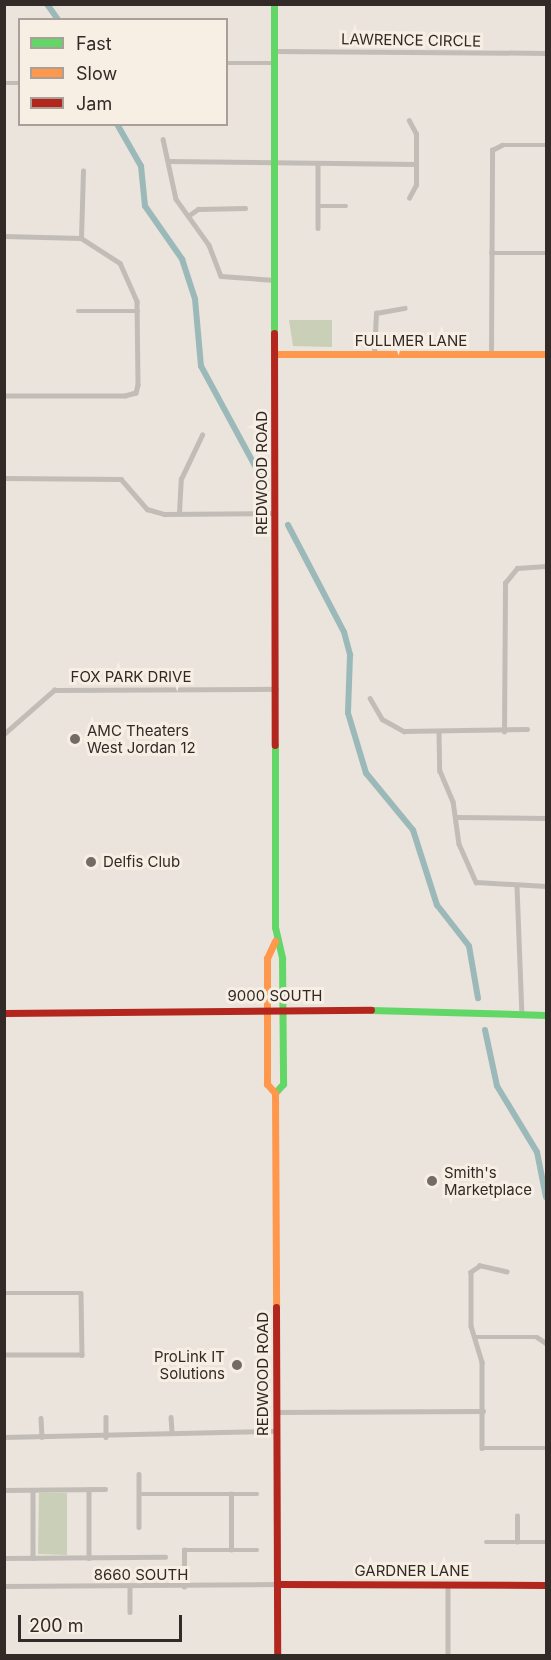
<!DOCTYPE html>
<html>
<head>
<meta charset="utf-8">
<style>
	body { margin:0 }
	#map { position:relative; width:551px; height:1660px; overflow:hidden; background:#eae4dd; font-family:Inter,sans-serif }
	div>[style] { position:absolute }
	.green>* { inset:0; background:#cacfb8 }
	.canal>* { height:6px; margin:-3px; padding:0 3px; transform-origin:3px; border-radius:3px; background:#9bb9b9 }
	.street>* { height:4.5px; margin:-2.25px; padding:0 2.25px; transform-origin:2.25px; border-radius:2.25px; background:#c2bcb7 }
	.fast>* { height:7px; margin:-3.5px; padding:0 3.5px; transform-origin:3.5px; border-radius:3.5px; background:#63d668 }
	.slow>* { height:7px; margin:-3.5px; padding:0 3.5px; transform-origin:3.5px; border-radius:3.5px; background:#ff974d }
	.jam>* { height:7px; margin:-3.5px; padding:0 3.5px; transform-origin:3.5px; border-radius:3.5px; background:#b3261e }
	.dots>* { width:16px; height:16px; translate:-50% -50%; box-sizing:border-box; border:3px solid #f7efe4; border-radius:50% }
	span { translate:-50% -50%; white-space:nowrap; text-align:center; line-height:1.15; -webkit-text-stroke:6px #f7efe4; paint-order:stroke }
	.street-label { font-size:15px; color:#322a26 }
	.poi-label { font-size:15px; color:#322a26 }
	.left { translate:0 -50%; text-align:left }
	.right { translate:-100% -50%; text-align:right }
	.frame { position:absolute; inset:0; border:6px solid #322a26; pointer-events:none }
	.legend { position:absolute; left:18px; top:18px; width:210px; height:108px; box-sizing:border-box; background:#f7efe4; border:2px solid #a8a098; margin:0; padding:8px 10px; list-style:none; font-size:18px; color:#322a26 }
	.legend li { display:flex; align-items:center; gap:12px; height:30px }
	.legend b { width:30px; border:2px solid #a8a098 }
	.scale { position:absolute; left:18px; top:1615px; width:164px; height:27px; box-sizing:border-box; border:3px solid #322a26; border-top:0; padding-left:8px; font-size:18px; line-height:21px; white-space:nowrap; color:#322a26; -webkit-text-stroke:4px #f7efe4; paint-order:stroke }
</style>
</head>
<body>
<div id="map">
	<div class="green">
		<i style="clip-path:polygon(289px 320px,332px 320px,332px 347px,293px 346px)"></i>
		<i style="clip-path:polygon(39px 1493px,67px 1493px,67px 1555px,38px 1554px)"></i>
	</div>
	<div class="canal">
		<i style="left:47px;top:4px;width:19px;rotate:55deg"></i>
		<i style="left:117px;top:124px;width:48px;rotate:60.3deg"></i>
		<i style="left:141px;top:166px;width:40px;rotate:84.3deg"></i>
		<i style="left:145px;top:206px;width:65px;rotate:55.1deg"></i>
		<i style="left:182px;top:259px;width:42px;rotate:72deg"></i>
		<i style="left:195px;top:299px;width:67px;rotate:84.9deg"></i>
		<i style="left:201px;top:366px;width:128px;rotate:61.6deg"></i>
		<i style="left:288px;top:525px;width:121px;rotate:62.4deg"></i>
		<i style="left:344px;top:632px;width:24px;rotate:75deg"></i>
		<i style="left:350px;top:655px;width:58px;rotate:92deg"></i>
		<i style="left:348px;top:713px;width:63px;rotate:73.3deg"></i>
		<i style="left:366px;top:773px;width:74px;rotate:50.5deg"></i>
		<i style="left:413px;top:830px;width:79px;rotate:72.3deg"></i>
		<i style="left:437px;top:905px;width:52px;rotate:52deg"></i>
		<i style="left:469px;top:946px;width:53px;rotate:80.2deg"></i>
		<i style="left:485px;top:1030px;width:57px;rotate:77.9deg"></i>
		<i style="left:497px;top:1086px;width:77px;rotate:58.8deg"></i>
		<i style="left:537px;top:1152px;width:46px;rotate:78.7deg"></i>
	</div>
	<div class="street">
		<i style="left:275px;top:51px;width:271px;rotate:0.4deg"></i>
		<i style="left:226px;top:63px;width:49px"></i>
		<i style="left:4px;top:83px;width:16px"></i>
		<i style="left:163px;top:139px;width:61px;rotate:77.8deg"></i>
		<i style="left:176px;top:199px;width:57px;rotate:54.3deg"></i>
		<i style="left:209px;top:245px;width:33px;rotate:69deg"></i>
		<i style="left:221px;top:276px;width:54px;rotate:4.2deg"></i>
		<i style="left:169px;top:161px;width:247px;rotate:0.7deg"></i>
		<i style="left:318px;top:165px;width:63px;rotate:90deg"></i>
		<i style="left:409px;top:198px;width:15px;rotate:-62deg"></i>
		<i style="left:416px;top:185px;width:51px;rotate:-90deg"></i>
		<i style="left:416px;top:134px;width:15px;rotate:-118deg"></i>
		<i style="left:318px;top:206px;width:28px"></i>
		<i style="left:188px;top:216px;width:12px;rotate:-35deg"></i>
		<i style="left:198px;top:209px;width:47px;rotate:-1.2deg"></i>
		<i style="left:4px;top:236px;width:77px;rotate:1.5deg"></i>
		<i style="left:81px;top:238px;width:46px;rotate:32.7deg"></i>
		<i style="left:120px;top:263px;width:42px;rotate:65.9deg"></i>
		<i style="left:137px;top:301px;width:84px;rotate:89.3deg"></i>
		<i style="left:138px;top:385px;width:8px;rotate:104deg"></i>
		<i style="left:136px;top:393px;width:11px;rotate:165deg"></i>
		<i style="left:125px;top:396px;width:121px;rotate:180deg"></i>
		<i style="left:81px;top:238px;width:67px;rotate:-88.3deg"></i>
		<i style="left:491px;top:253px;width:55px"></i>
		<i style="left:78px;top:311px;width:60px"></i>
		<i style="left:374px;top:354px;width:41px;rotate:-87.2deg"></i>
		<i style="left:376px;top:313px;width:29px;rotate:-10deg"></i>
		<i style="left:491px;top:354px;width:204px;rotate:-89.7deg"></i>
		<i style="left:492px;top:150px;width:11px;rotate:-27deg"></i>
		<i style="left:502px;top:145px;width:44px"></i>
		<i style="left:4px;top:478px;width:117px;rotate:0.5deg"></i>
		<i style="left:121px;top:479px;width:40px;rotate:49deg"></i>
		<i style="left:147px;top:509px;width:18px;rotate:16deg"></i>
		<i style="left:164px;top:514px;width:111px;rotate:-0.5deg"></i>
		<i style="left:179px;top:513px;width:34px;rotate:-87deg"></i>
		<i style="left:181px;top:479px;width:49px;rotate:-64.5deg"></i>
		<i style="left:370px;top:698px;width:24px;rotate:60deg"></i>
		<i style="left:382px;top:719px;width:25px;rotate:29deg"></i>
		<i style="left:404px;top:731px;width:123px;rotate:-0.9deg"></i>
		<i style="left:439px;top:732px;width:39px;rotate:89deg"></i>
		<i style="left:440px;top:771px;width:33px;rotate:67deg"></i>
		<i style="left:453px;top:801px;width:43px;rotate:82.1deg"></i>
		<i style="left:459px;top:844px;width:42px;rotate:65.9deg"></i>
		<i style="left:476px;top:882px;width:70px;rotate:3.3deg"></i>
		<i style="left:504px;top:732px;width:149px;rotate:-89.6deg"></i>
		<i style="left:505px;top:583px;width:19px;rotate:-51deg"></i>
		<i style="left:517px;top:568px;width:29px;rotate:-4deg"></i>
		<i style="left:4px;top:734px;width:67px;rotate:-41.3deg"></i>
		<i style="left:54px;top:690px;width:222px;rotate:-0.3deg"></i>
		<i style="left:456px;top:817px;width:90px;rotate:0.6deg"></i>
		<i style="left:517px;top:886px;width:129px;rotate:87.8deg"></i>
		<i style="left:507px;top:1272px;width:28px;rotate:-167deg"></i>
		<i style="left:480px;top:1266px;width:11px;rotate:146deg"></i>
		<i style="left:471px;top:1272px;width:54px;rotate:90deg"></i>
		<i style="left:471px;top:1326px;width:38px;rotate:73deg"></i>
		<i style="left:482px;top:1362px;width:86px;rotate:90deg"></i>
		<i style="left:482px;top:1448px;width:64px"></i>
		<i style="left:4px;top:1293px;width:77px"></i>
		<i style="left:81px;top:1293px;width:62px;rotate:89.1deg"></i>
		<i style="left:82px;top:1355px;width:78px;rotate:180deg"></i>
		<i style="left:475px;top:1337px;width:62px"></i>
		<i style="left:537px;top:1337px;width:11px;rotate:34deg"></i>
		<i style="left:277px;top:1412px;width:206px;rotate:-0.3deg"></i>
		<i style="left:106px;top:1417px;width:20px;rotate:90deg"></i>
		<i style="left:171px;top:1417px;width:15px;rotate:86deg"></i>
		<i style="left:41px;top:1418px;width:19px;rotate:87deg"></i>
		<i style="left:4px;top:1437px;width:273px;rotate:-1.3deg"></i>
		<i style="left:139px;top:1474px;width:53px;rotate:90deg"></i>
		<i style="left:89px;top:1489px;width:69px;rotate:90deg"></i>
		<i style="left:4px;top:1490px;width:101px;rotate:-0.6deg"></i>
		<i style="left:33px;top:1490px;width:68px;rotate:90deg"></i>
		<i style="left:139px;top:1494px;width:118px"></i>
		<i style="left:486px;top:1542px;width:60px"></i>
		<i style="left:517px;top:1542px;width:26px;rotate:-90deg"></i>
		<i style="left:231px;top:1550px;width:56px;rotate:-90deg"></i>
		<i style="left:4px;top:1558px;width:161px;rotate:-0.4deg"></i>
		<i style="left:448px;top:1584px;width:72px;rotate:90deg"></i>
		<i style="left:4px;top:1586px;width:273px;rotate:-0.4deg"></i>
		<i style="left:130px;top:1587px;width:25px;rotate:90deg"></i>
		<i style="left:184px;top:1587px;width:37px;rotate:-90deg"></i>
		<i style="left:184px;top:1550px;width:73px"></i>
	</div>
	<div class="fast">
		<i style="left:274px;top:4px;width:329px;rotate:90deg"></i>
		<i style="left:275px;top:745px;width:182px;rotate:90deg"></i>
		<i style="left:275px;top:927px;width:32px;rotate:77deg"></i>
		<i style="left:282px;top:958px;width:126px;rotate:89.5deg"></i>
		<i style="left:283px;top:1084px;width:12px;rotate:132deg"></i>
		<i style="left:371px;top:1010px;width:175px;rotate:1.6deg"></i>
	</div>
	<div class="slow">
		<i style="left:275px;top:354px;width:271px"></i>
		<i style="left:275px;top:941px;width:19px;rotate:115deg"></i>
		<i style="left:267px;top:958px;width:126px;rotate:90deg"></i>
		<i style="left:267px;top:1084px;width:12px;rotate:48deg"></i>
		<i style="left:275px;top:1093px;width:214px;rotate:89.7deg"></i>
	</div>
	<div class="jam">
		<i style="left:274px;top:333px;width:412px;rotate:89.9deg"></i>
		<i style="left:4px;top:1013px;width:367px;rotate:-0.5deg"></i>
		<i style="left:276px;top:1307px;width:349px;rotate:89.8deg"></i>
		<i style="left:277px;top:1584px;width:269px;rotate:0.2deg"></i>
	</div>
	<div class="dots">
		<i style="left:75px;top:739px;background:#726b66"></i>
		<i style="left:91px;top:862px;background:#726b66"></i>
		<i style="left:432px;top:1181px;background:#726b66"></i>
		<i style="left:237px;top:1365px;background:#726b66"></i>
	</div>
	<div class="street-label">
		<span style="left:411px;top:40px;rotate:1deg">LAWRENCE CIRCLE</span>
		<span style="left:411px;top:341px">FULLMER LANE</span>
		<span style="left:262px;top:473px;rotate:-90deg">REDWOOD ROAD</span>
		<span style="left:131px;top:677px">FOX PARK DRIVE</span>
		<span style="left:275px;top:996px">9000 SOUTH</span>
		<span style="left:263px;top:1374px;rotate:-90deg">REDWOOD ROAD</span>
		<span style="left:412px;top:1571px">GARDNER LANE</span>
		<span style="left:141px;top:1575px">8660 SOUTH</span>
	</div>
	<div class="poi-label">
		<span class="left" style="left:87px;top:739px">AMC Theaters<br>West Jordan 12</span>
		<span class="left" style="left:103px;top:862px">Delfis Club</span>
		<span class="left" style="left:444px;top:1181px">Smith's<br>Marketplace</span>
		<span class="right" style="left:225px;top:1365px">ProLink IT<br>Solutions</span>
	</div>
	<div class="frame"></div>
	<ul class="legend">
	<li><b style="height:8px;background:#63d668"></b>Fast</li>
	<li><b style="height:8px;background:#ff974d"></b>Slow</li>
	<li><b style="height:8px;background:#b3261e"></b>Jam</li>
	</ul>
	<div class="scale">200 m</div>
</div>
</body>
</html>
